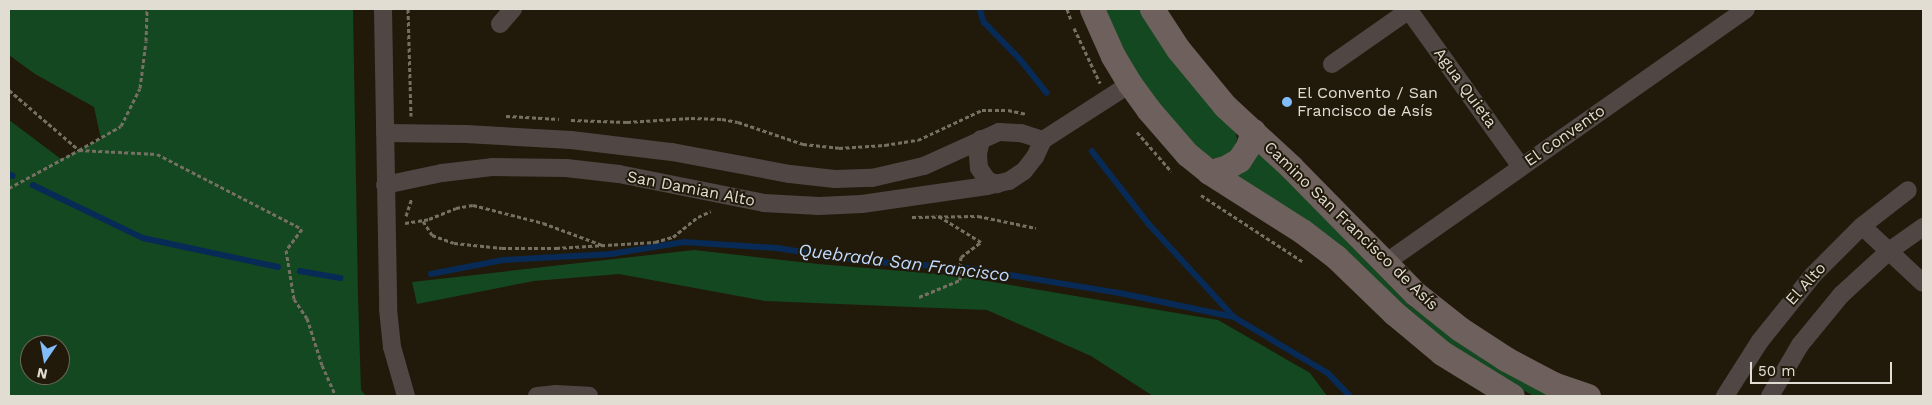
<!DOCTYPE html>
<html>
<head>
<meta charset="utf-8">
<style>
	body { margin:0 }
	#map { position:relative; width:1932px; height:405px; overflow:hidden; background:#211a0b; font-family:"Work Sans",sans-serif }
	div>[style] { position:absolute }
	.green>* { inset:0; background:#144820 }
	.stream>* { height:5.5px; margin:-2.75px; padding:0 2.75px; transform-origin:2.75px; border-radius:2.75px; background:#072b56 }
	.path>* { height:3px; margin-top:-1.5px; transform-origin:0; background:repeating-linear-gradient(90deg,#767063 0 4px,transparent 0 6.5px) }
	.street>* { height:18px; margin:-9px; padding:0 9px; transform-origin:9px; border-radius:9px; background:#504745 }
	.secondary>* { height:25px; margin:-12.5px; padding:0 12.5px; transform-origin:12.5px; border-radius:12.5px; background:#6e605c }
	.dots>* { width:14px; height:14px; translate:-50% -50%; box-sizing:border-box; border:2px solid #211a0b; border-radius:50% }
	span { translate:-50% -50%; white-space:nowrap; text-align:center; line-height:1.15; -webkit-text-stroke:4px #211a0b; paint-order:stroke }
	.street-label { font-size:16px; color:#e1ddd3 }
	.poi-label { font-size:16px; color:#e1ddd3 }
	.left { translate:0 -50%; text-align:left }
	.water-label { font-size:18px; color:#c0dafd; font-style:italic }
	.frame { position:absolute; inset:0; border:10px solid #e1ddd3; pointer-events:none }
	.north { position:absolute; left:20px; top:335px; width:50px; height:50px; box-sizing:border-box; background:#211a0b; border:1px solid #6e685b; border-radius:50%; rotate:192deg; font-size:14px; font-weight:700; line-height:20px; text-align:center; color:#e1ddd3 }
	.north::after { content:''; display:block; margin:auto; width:18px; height:22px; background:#80bdfa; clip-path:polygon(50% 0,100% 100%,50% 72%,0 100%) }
	.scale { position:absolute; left:1750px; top:362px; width:142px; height:22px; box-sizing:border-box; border:2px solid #e1ddd3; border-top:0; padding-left:6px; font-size:15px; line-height:18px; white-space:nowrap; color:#e1ddd3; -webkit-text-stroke:4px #211a0b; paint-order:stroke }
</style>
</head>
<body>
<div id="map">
	<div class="green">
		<i style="clip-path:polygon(evenodd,9px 9px,353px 9px,358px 297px,361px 390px,366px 396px,9px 396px,9px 120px,61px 159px,101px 139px,94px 107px,35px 74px,9px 55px,9px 9px,30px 345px,60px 345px,60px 375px,30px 375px,30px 345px)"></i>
		<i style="clip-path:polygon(1102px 9px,1143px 9px,1235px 128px,1237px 139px,1234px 149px,1225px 158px,1210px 158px,1184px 137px,1145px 91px)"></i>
		<i style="clip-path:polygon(1256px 148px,1409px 305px,1467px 347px,1553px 396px,1534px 396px,1497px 377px,1446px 343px,1234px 175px)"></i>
		<i style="clip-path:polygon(694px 250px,818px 264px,951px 275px,1218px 320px,1310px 373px,1327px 396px,1153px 396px,1091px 356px,987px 310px,765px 301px,619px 274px,534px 281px,417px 304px,412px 282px)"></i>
	</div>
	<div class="stream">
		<i style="left:980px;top:9px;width:14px;rotate:73deg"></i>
		<i style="left:984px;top:22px;width:52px;rotate:45.8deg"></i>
		<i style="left:1020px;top:59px;width:43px;rotate:51.5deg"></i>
		<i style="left:1092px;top:151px;width:93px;rotate:52deg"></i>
		<i style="left:1149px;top:224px;width:126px;rotate:47.6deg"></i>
		<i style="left:9px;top:174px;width:4px;rotate:27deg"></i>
		<i style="left:33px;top:185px;width:122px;rotate:25.7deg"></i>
		<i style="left:143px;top:238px;width:138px;rotate:12.1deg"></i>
		<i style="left:300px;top:271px;width:41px;rotate:9.9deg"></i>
		<i style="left:431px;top:274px;width:74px;rotate:-10.9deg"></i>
		<i style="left:504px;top:260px;width:107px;rotate:-3.2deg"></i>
		<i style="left:611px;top:254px;width:74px;rotate:-9.3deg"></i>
		<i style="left:684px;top:242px;width:93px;rotate:3.7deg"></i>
		<i style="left:777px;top:248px;width:86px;rotate:8.7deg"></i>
		<i style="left:862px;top:261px;width:105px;rotate:3.8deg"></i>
		<i style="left:967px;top:268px;width:155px;rotate:9.3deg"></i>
		<i style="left:1120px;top:293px;width:116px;rotate:11.9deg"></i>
		<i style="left:1234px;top:317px;width:109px;rotate:30.8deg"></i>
		<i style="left:1328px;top:373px;width:32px;rotate:46deg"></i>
	</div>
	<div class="path">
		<i style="left:408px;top:9px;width:107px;rotate:88.4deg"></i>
		<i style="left:1067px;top:9px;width:12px;rotate:70deg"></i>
		<i style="left:1074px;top:28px;width:61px;rotate:64.7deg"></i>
		<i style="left:9px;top:90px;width:92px;rotate:40.6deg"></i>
		<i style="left:79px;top:150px;width:48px;rotate:-29.7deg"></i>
		<i style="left:121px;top:126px;width:42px;rotate:-63.4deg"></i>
		<i style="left:140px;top:88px;width:47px;rotate:-82.7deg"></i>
		<i style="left:146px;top:41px;width:32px;rotate:-88deg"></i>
		<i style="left:506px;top:116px;width:53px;rotate:3.2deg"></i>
		<i style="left:571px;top:120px;width:56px;rotate:2deg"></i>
		<i style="left:627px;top:122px;width:64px;rotate:-3.6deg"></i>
		<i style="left:691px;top:118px;width:31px;rotate:2deg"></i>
		<i style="left:722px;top:119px;width:16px;rotate:11deg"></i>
		<i style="left:738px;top:122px;width:69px;rotate:18.7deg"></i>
		<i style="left:803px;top:144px;width:36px;rotate:6deg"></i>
		<i style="left:839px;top:148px;width:46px;rotate:-3.7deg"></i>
		<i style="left:885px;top:145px;width:33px;rotate:-9deg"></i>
		<i style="left:918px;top:140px;width:71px;rotate:-25.1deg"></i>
		<i style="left:982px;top:110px;width:26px"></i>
		<i style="left:1008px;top:110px;width:19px;rotate:12deg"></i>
		<i style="left:1137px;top:132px;width:52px;rotate:48.9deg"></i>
		<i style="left:9px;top:188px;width:80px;rotate:-28.5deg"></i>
		<i style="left:79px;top:150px;width:78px;rotate:2.9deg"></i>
		<i style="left:157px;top:154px;width:163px;rotate:27.3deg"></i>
		<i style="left:302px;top:229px;width:26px;rotate:127deg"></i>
		<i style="left:286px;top:250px;width:50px;rotate:80.7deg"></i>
		<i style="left:294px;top:299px;width:23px;rotate:56deg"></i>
		<i style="left:307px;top:318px;width:49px;rotate:72.3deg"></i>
		<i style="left:322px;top:365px;width:34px;rotate:66deg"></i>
		<i style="left:1201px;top:195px;width:121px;rotate:33.2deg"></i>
		<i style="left:406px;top:216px;width:19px;rotate:-72deg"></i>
		<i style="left:912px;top:217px;width:66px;rotate:-0.9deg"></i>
		<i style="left:978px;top:216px;width:59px;rotate:11.7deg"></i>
		<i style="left:423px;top:221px;width:17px;rotate:57deg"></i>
		<i style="left:432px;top:235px;width:23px;rotate:20deg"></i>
		<i style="left:454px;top:243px;width:48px;rotate:5.9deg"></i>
		<i style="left:502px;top:248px;width:54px"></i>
		<i style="left:556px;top:248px;width:99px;rotate:-3.5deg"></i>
		<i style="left:655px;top:242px;width:19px;rotate:-16deg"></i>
		<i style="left:673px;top:237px;width:32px;rotate:-39deg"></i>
		<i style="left:698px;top:217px;width:14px;rotate:-25deg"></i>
		<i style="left:405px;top:223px;width:24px;rotate:-9deg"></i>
		<i style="left:429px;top:219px;width:29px;rotate:-22deg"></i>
		<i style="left:456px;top:208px;width:17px;rotate:-10deg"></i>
		<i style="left:473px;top:205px;width:72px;rotate:14.4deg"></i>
		<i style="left:543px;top:223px;width:63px;rotate:20.4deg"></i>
		<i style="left:919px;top:297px;width:44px;rotate:-22.5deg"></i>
		<i style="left:960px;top:280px;width:23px;rotate:-88deg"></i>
		<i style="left:961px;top:257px;width:25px;rotate:-37deg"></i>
		<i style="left:981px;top:242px;width:52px;rotate:-148.5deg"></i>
	</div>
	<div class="street">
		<i style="left:383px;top:9px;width:300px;rotate:89deg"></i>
		<i style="left:388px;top:309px;width:38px;rotate:84deg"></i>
		<i style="left:392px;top:347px;width:51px;rotate:74.1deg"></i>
		<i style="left:1408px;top:9px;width:194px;rotate:54.4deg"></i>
		<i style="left:500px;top:24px;width:20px;rotate:-49deg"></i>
		<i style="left:1332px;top:64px;width:94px;rotate:-35deg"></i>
		<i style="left:385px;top:133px;width:81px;rotate:0.7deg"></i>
		<i style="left:466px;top:134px;width:105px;rotate:3.3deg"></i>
		<i style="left:571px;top:140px;width:102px;rotate:6.8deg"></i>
		<i style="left:672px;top:152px;width:120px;rotate:10.6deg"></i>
		<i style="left:790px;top:174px;width:45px;rotate:6.3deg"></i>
		<i style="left:835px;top:179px;width:37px;rotate:-2deg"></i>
		<i style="left:872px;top:178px;width:53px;rotate:-13deg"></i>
		<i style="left:924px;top:166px;width:82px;rotate:-24.4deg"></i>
		<i style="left:999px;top:132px;width:22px;rotate:3deg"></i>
		<i style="left:1021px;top:133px;width:23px;rotate:18deg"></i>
		<i style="left:981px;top:139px;width:16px;rotate:101deg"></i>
		<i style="left:978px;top:155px;width:13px;rotate:86deg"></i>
		<i style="left:979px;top:168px;width:14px;rotate:56deg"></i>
		<i style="left:987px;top:180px;width:11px;rotate:22deg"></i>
		<i style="left:385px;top:185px;width:58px;rotate:-11.9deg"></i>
		<i style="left:442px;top:173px;width:50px;rotate:-6.8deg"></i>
		<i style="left:492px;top:167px;width:74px;rotate:0.8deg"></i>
		<i style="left:566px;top:168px;width:53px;rotate:6.5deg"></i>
		<i style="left:619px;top:174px;width:148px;rotate:11.3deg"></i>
		<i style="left:764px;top:203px;width:55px;rotate:3.1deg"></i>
		<i style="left:819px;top:206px;width:43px;rotate:-2.7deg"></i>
		<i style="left:862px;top:204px;width:126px;rotate:-8.2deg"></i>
		<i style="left:987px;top:186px;width:23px;rotate:-13deg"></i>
		<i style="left:1009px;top:181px;width:18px;rotate:-34deg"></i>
		<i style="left:1024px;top:171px;width:18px;rotate:-52deg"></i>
		<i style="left:1035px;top:157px;width:19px;rotate:-65deg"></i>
		<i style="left:1043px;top:140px;width:103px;rotate:-32.8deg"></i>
		<i style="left:1862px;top:226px;width:83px;rotate:43.1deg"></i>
		<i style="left:1385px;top:263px;width:441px;rotate:-35.1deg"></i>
		<i style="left:537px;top:396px;width:18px;rotate:-6deg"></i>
		<i style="left:555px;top:394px;width:34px;rotate:3deg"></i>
		<i style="left:1725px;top:396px;width:65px;rotate:-57.5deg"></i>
		<i style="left:1760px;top:341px;width:85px;rotate:-51.2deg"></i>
		<i style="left:1813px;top:275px;width:69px;rotate:-45deg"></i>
		<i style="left:1862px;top:226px;width:58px;rotate:-38deg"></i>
		<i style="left:1770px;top:396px;width:59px;rotate:-59.5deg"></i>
		<i style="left:1800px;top:345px;width:65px;rotate:-50.6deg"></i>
		<i style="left:1841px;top:295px;width:65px;rotate:-42.5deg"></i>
		<i style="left:1889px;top:251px;width:42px;rotate:-35.2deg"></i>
	</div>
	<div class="secondary">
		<i style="left:1092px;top:9px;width:51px;rotate:65.9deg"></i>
		<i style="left:1113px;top:56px;width:33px;rotate:59deg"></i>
		<i style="left:1130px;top:84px;width:31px;rotate:54deg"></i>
		<i style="left:1148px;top:109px;width:60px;rotate:49.1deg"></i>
		<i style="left:1187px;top:154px;width:28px;rotate:39deg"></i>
		<i style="left:1209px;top:172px;width:110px;rotate:32.4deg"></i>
		<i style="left:1302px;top:231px;width:43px;rotate:37.4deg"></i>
		<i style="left:1336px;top:257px;width:81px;rotate:44deg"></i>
		<i style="left:1394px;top:313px;width:62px;rotate:39.8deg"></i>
		<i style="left:1442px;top:353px;width:82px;rotate:31.6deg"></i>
		<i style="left:1152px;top:9px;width:48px;rotate:57deg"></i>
		<i style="left:1178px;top:49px;width:74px;rotate:50.5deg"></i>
		<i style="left:1225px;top:106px;width:90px;rotate:42.7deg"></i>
		<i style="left:1291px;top:167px;width:178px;rotate:45.5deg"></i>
		<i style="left:1416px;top:294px;width:56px;rotate:38.5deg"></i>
		<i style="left:1460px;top:329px;width:55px;rotate:33.1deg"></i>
		<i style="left:1506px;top:359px;width:53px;rotate:28deg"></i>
		<i style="left:1553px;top:384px;width:37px;rotate:19deg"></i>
		<i style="left:1209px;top:172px;width:16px;rotate:-14deg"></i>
		<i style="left:1225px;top:168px;width:16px;rotate:-30deg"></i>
		<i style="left:1239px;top:160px;width:17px;rotate:-57deg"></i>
		<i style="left:1248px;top:146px;width:16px;rotate:-72deg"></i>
	</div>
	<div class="dots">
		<i style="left:1287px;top:102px;background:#80bdfa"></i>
	</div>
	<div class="street-label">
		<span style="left:1465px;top:88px;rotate:54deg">Agua Quieta</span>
		<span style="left:1565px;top:136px;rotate:-35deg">El Convento</span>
		<span style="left:691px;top:189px;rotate:11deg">San Damian Alto</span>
		<span style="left:1351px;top:226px;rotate:44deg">Camino San Francisco de Asís</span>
		<span style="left:1806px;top:284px;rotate:-48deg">El Alto</span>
	</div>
	<div class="poi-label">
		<span class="left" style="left:1297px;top:102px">El Convento / San<br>Francisco de Asís</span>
	</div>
	<div class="water-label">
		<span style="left:904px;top:263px;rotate:7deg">Quebrada San Francisco</span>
	</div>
	<div class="frame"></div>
	<div class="north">N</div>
	<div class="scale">50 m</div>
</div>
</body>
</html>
